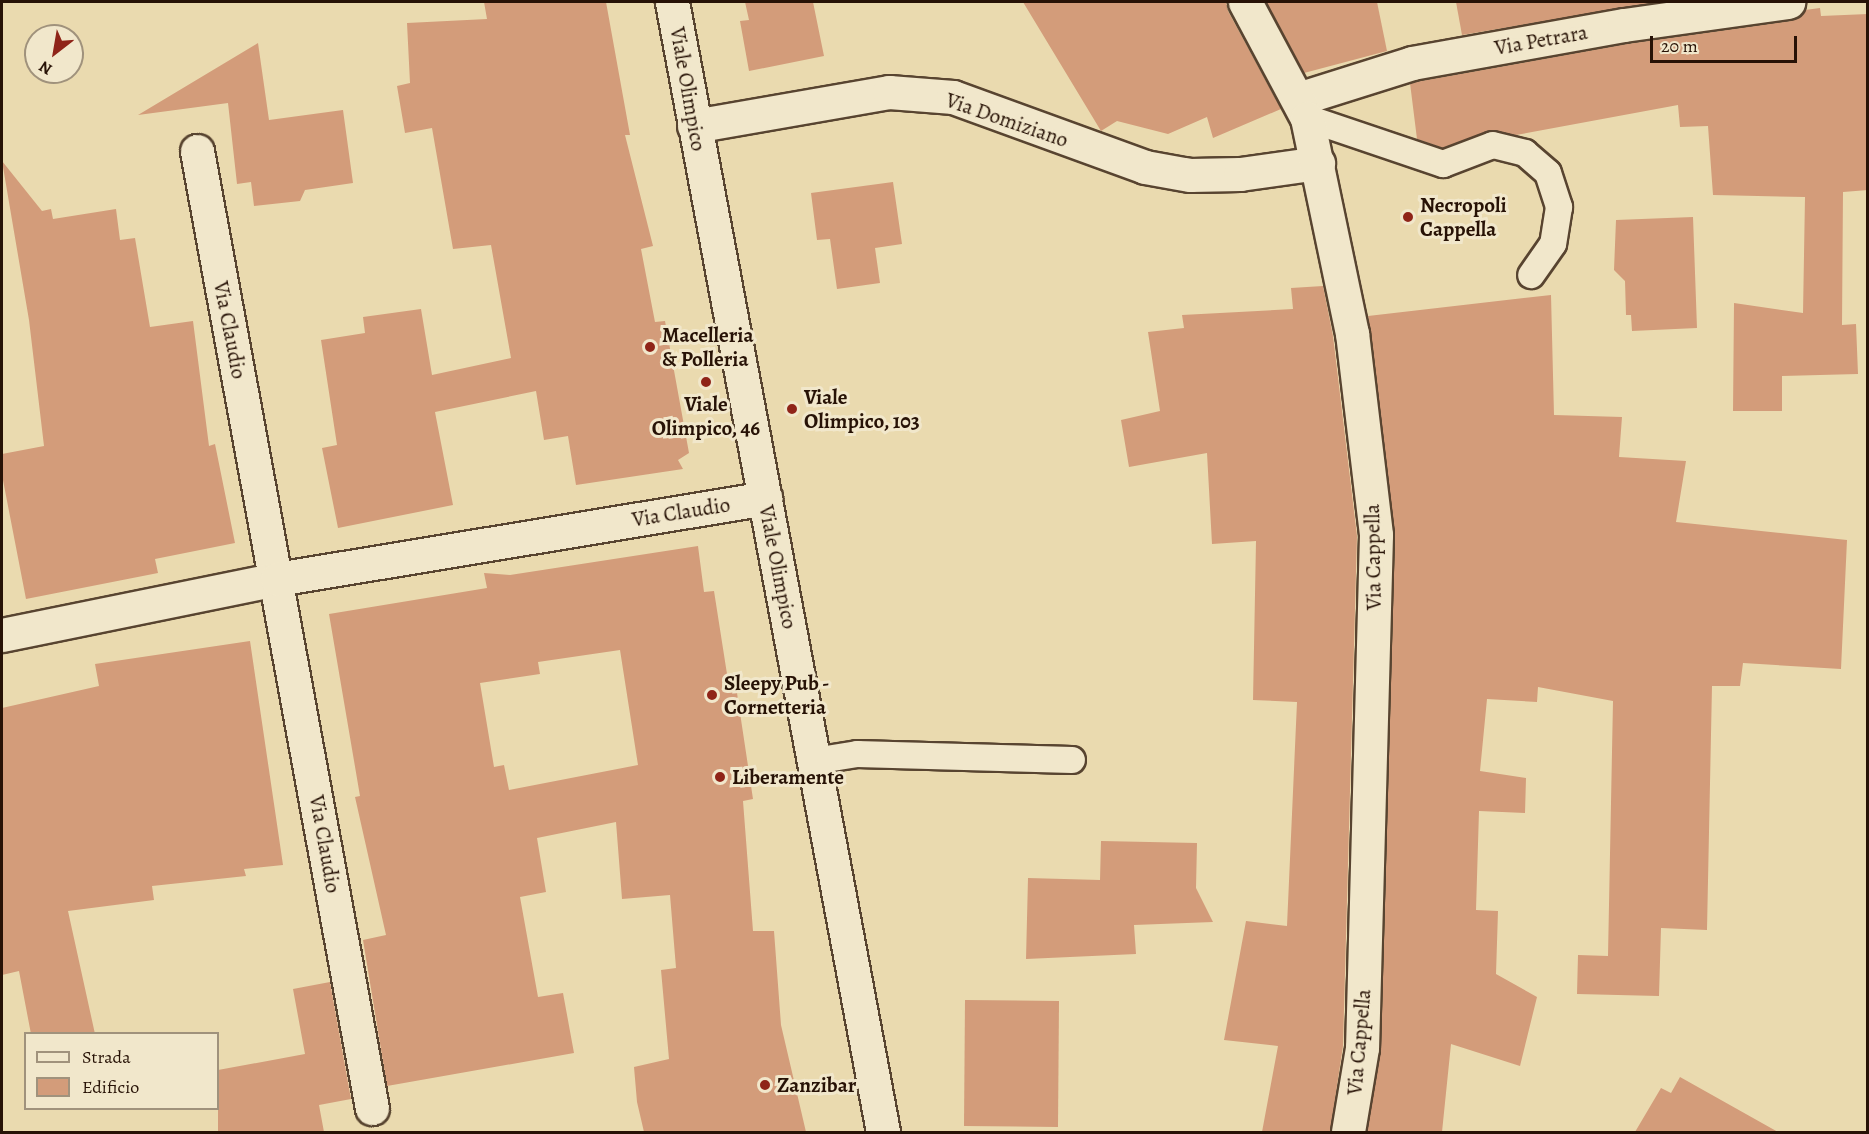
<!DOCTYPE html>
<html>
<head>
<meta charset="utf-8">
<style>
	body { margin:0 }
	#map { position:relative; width:1869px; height:1134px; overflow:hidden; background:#eadaaf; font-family:Alegreya,serif }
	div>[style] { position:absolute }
	.building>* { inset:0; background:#d39c7a }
	.roads { filter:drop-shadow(2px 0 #584430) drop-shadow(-2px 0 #584430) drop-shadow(0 2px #584430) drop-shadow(0 -2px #584430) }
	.service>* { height:26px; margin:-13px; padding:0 13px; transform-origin:13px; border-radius:13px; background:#f1e7cb }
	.minor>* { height:33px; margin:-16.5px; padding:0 16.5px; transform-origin:16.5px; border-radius:16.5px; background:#f1e7cb }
	.tertiary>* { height:33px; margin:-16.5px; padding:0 16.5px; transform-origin:16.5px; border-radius:16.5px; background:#f1e7cb }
	.dots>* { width:16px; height:16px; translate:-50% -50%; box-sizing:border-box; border:3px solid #f1e7cb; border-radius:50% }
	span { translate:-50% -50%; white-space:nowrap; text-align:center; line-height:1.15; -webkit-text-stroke:6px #f1e7cb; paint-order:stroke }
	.street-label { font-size:21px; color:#271206 }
	.poi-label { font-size:21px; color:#271206; font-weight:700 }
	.left { translate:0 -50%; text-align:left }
	.frame { position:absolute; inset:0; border:3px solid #271206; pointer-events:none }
	.legend { position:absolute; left:24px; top:1032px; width:195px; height:78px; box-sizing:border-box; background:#f1e7cb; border:2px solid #a0927c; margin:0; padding:8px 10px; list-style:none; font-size:18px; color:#271206 }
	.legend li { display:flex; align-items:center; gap:12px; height:30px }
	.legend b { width:30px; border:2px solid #a0927c }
	.north { position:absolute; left:24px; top:24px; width:60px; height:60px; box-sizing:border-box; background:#f1e7cb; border:2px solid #a0927c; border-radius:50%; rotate:211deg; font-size:16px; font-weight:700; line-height:24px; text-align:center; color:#271206 }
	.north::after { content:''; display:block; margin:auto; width:21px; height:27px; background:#8f2418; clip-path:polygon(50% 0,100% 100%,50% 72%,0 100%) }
	.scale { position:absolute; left:1650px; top:36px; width:147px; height:27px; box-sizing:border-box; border:3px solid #271206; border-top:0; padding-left:8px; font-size:18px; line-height:21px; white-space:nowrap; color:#271206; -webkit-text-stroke:4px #f1e7cb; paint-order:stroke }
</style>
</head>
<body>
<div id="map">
	<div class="building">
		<i style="clip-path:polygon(484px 2px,606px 2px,630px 135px,625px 135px,653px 246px,641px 249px,655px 322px,665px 321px,689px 453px,678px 460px,683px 469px,576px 485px,568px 436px,544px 440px,536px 391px,435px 412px,453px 505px,338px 528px,322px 448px,337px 445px,321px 340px,365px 333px,363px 317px,421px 309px,432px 375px,511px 358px,491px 245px,453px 249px,432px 128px,405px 133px,397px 86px,410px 83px,407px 23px,487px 19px)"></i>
		<i style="clip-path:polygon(745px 2px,813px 2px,824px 56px,749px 71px,740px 21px,749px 20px)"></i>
		<i style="clip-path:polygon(1023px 2px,1226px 2px,1228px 11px,1281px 109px,1213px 138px,1207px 117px,1168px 134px,1117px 121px,1101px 131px)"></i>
		<i style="clip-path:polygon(1266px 2px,1377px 2px,1387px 51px,1304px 73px)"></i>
		<i style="clip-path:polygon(1456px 2px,1657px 2px,1462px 35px)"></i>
		<i style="clip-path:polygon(1820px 8px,1821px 16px,1868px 14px,1868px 190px,1843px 192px,1842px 325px,1856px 324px,1858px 374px,1782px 376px,1782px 411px,1733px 411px,1734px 303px,1803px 313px,1805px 197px,1713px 195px,1708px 126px,1680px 127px,1678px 105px,1516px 135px,1488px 131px,1443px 148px,1417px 139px,1410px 83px,1627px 44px,1791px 21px,1799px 17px,1805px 10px)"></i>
		<i style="clip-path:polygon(258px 43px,269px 120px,343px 110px,353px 183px,305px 190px,300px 201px,254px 206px,251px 182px,237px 184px,228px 103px,138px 115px)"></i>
		<i style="clip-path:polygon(2px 161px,42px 211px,51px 209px,53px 219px,116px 209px,120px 240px,135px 238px,150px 327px,193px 321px,209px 446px,215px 444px,235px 543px,155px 559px,158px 573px,26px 599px,2px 475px,2px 454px,44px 446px,29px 320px)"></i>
		<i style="clip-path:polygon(893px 182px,902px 244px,875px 248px,880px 283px,837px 289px,830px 239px,817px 240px,811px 193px)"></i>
		<i style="clip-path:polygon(1693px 217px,1697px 328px,1632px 331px,1631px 315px,1626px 315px,1625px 281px,1614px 270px,1616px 220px)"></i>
		<i style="clip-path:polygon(1323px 286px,1333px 336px,1357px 536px,1343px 1046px,1330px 1132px,1262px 1132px,1278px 1046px,1224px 1040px,1246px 921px,1287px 926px,1297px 702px,1253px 700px,1256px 541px,1212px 544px,1207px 453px,1129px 467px,1121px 420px,1160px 411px,1148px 332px,1184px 328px,1182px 315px,1293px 309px,1291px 288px)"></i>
		<i style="clip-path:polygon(1551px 295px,1554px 415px,1622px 417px,1619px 457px,1686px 461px,1676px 522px,1847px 540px,1841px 669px,1743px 663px,1740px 686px,1712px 686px,1707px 930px,1661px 928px,1659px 996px,1577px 994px,1578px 955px,1608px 956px,1613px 701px,1538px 687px,1537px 702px,1487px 699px,1480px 771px,1526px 778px,1525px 813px,1479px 811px,1476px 910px,1498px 911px,1496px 974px,1537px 997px,1520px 1066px,1451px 1044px,1442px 1132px,1367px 1132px,1381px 1049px,1395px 536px,1368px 316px)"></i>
		<i style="clip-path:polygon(evenodd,698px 546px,704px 592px,714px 591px,727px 674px,734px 673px,753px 799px,743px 801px,753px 931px,774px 931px,781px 1025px,806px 1132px,644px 1132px,637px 1102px,634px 1067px,669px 1059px,661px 970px,676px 968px,670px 895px,622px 899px,616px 822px,537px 838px,546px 892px,520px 897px,538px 997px,563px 993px,574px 1053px,387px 1086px,363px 940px,386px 935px,355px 797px,360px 796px,329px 614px,487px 588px,484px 573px,510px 575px,698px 546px,620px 650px,638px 765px,509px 790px,504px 765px,494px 767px,480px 683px,540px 674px,538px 662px,620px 650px)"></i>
		<i style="clip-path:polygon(250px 641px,283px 865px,244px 869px,246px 876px,152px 886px,154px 900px,68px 911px,95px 1034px,31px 1034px,19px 971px,2px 975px,2px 708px,99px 686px,95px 664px)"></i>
		<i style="clip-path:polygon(1101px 841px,1197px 843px,1196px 888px,1213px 922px,1134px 925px,1136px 954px,1026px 959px,1028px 878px,1100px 880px)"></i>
		<i style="clip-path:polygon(330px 982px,351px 1099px,319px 1105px,324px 1132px,218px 1132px,218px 1070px,305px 1054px,293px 989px)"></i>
		<i style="clip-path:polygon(965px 1000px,1059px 1001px,1058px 1127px,964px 1126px)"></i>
		<i style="clip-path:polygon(1680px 1077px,1778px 1132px,1635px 1132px,1661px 1088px,1671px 1093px)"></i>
	</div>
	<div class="roads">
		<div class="service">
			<i style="left:1307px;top:118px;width:144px;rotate:18.7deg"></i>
			<i style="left:1443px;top:164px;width:53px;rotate:-20.8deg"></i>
			<i style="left:1493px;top:145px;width:33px;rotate:14deg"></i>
			<i style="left:1525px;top:153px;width:30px;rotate:41deg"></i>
			<i style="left:1548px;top:173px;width:36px;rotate:72deg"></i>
			<i style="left:1559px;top:207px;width:37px;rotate:99deg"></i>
			<i style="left:1553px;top:244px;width:38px;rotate:125deg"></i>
			<i style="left:814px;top:761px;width:44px;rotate:-9.2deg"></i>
			<i style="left:857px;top:754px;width:215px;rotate:1.6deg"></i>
		</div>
		<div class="minor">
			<i style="left:1298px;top:99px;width:120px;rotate:-17.5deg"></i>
			<i style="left:1412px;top:63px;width:215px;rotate:-10.2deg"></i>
			<i style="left:1624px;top:25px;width:166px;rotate:-8deg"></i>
			<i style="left:694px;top:126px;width:198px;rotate:-9.9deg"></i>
			<i style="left:889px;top:92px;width:64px;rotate:4.5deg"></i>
			<i style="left:953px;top:97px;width:204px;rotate:20deg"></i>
			<i style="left:1145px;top:167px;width:46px;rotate:10.1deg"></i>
			<i style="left:1190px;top:175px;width:50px;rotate:-1.1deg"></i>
			<i style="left:1240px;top:174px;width:79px;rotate:-8deg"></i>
			<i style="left:197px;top:151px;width:973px;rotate:79.64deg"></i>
			<i style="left:2px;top:635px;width:281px;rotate:-11.5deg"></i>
			<i style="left:277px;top:579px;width:495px;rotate:-9.4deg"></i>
		</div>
		<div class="tertiary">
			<i style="left:672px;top:2px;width:1150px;rotate:79.42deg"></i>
			<i style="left:1245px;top:2px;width:132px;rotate:61.9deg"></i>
			<i style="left:1307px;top:118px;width:220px;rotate:78.2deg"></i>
			<i style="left:1352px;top:333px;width:203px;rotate:83.2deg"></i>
			<i style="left:1376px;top:535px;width:513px;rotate:91.56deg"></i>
			<i style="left:1362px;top:1048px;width:85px;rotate:99.5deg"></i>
		</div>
	</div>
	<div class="dots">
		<i style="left:1408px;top:217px;background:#8f2418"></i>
		<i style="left:650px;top:347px;background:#8f2418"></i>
		<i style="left:706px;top:382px;background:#8f2418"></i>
		<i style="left:792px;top:409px;background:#8f2418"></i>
		<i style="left:712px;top:695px;background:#8f2418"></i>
		<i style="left:720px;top:777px;background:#8f2418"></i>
		<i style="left:765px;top:1085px;background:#8f2418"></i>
	</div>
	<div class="street-label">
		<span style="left:1541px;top:40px;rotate:-10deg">Via Petrara</span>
		<span style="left:688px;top:89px;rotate:80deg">Viale Olimpico</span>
		<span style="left:1007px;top:120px;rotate:19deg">Via Domiziano</span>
		<span style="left:230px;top:330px;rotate:79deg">Via Claudio</span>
		<span style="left:681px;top:512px;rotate:-9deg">Via Claudio</span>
		<span style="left:1373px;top:557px;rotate:-91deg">Via Cappella</span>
		<span style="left:778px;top:567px;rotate:79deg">Viale Olimpico</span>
		<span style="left:325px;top:844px;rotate:80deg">Via Claudio</span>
		<span style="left:1359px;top:1042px;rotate:-85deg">Via Cappella</span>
	</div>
	<div class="poi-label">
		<span class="left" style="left:1420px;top:217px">Necropoli<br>Cappella</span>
		<span class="left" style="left:662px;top:347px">Macelleria<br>&amp; Polleria</span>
		<span class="left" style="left:804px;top:409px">Viale<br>Olimpico, 103</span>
		<span style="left:706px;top:416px">Viale<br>Olimpico, 46</span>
		<span class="left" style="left:724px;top:695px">Sleepy Pub -<br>Cornetteria</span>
		<span class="left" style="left:732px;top:777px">Liberamente</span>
		<span class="left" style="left:777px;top:1085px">Zanzibar</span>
	</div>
	<div class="frame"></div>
	<ul class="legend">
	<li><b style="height:8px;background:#f1e7cb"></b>Strada</li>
	<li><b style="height:16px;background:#d39c7a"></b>Edificio</li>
	</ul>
	<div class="north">N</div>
	<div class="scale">20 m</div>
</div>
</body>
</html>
